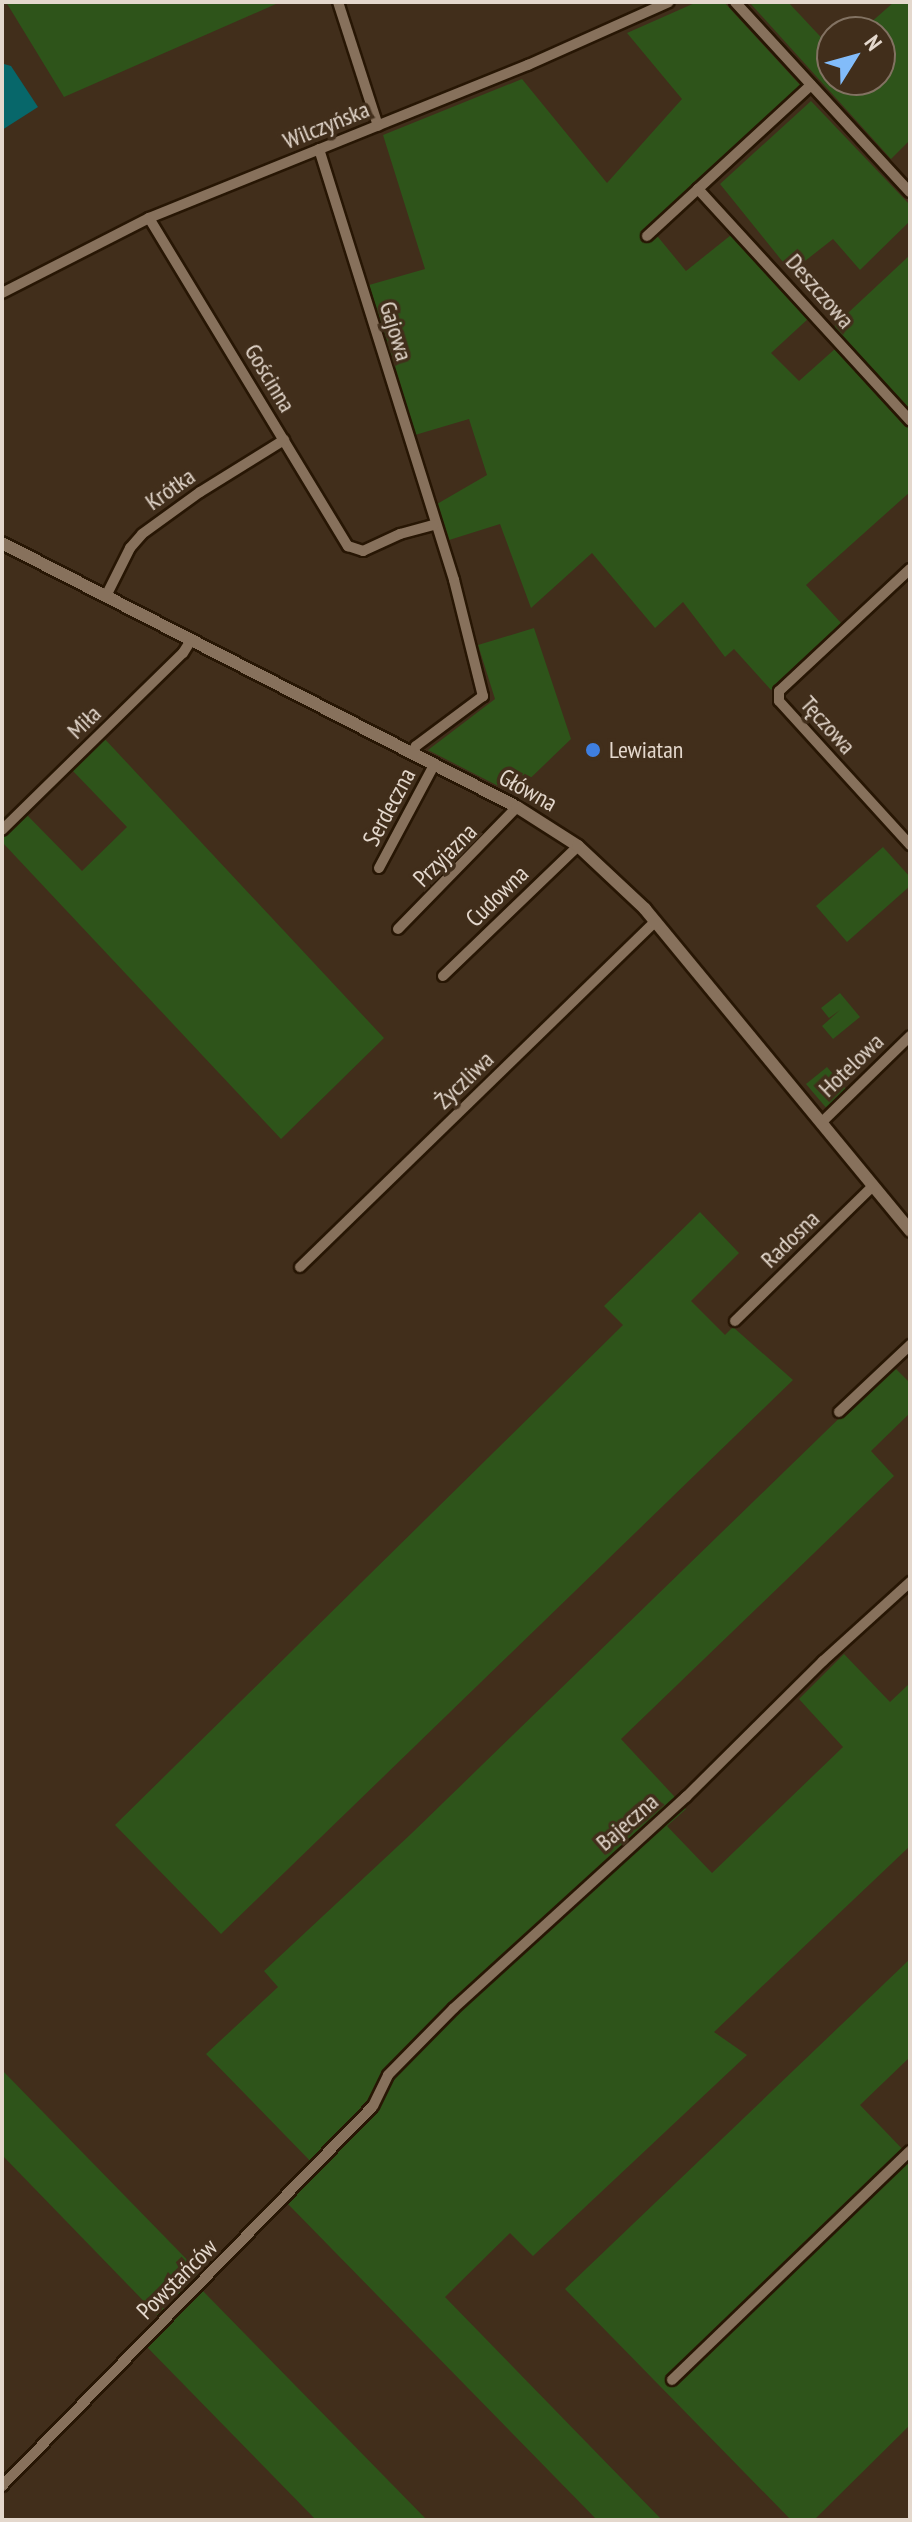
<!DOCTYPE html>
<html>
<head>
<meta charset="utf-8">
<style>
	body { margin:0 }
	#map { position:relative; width:912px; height:2522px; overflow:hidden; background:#412e1b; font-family:"PT Sans Narrow",sans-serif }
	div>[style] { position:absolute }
	.green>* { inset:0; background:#2e541a }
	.water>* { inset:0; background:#07676a }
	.roads { filter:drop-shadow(2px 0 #271604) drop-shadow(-2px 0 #271604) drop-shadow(0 2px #271604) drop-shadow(0 -2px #271604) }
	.minor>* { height:10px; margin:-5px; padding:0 5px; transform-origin:5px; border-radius:5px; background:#87715c }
	.tertiary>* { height:12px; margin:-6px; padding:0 6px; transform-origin:6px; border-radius:6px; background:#87715c }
	.dots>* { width:22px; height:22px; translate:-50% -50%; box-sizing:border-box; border:4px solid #412e1b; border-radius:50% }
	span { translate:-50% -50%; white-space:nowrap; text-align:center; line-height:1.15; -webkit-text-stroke:7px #412e1b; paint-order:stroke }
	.street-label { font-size:24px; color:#e4d8cd }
	.poi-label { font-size:24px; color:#e4d8cd }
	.left { translate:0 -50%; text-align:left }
	.frame { position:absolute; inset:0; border:4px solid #e4d8cd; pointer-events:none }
	.north { position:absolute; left:816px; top:16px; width:80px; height:80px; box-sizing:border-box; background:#412e1b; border:2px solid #827262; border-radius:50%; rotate:53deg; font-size:22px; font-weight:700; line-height:32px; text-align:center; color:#e4d8cd }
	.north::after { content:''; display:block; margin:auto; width:28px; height:36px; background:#82bcfa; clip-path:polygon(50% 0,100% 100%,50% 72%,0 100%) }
</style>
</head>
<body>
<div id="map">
	<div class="green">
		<i style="clip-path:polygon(6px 2px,275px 2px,276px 4px,64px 97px)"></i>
		<i style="clip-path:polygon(697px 2px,724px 2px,801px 86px,649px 226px,686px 271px,731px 235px,809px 318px,771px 353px,799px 381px,836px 348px,835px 325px,910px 255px,910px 492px,806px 585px,842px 624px,771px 690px,734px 649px,725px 657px,683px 602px,655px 628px,592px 553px,531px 608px,500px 524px,446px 541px,437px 504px,487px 475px,469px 419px,415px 435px,369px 285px,425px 269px,383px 135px,522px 79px,607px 183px,682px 99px,627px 33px)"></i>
		<i style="clip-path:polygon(749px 2px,788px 2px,832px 49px,832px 80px,880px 80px,880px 32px,860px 32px,894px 2px,910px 2px,910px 140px,891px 159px)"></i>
		<i style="clip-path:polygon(811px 101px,910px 205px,910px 221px,860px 270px,833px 239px,791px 272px,720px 184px)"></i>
		<i style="clip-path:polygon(534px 628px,571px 739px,514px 794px,428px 750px,495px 699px,478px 645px)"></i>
		<i style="clip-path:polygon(102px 736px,384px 1038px,281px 1139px,2px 842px,2px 835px,25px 813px,82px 871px,127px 827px,70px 768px)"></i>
		<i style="clip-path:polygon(883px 847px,910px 877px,910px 886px,847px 942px,816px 906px)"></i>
		<i style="clip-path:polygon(840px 993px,860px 1017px,833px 1039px,822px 1026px,840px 1010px,829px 1018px,821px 1008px)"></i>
		<i style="clip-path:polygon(827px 1067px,848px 1091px,828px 1110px,806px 1084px)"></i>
		<i style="clip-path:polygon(700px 1212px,739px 1253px,691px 1301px,725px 1335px,733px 1327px,793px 1380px,221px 1934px,115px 1825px,623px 1325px,604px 1306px)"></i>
		<i style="clip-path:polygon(893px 1366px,910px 1383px,910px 1413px,871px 1451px,894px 1476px,621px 1739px,686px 1809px,667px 1826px,712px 1873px,843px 1747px,799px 1699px,844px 1654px,890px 1702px,910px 1683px,910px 1846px,714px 2032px,747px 2055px,533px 2256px,510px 2233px,445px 2297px,662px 2520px,597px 2520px,286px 2202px,317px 2168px,206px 2054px,278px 1987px,264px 1971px,412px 1833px)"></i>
		<i style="clip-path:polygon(910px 1959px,910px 2057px,860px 2105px,910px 2157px,910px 2425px,814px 2520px,791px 2520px,565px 2289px)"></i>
		<i style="clip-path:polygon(2px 2070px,203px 2276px,161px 2319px,2px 2155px)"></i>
		<i style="clip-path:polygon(201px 2289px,427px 2520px,316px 2520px,145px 2345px)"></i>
	</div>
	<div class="water">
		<i style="clip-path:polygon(4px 64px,11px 66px,38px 107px,2px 130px)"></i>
	</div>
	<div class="roads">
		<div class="minor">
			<i style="left:338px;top:2px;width:130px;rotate:72.1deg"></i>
			<i style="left:735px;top:2px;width:258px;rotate:47.4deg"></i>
			<i style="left:811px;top:85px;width:154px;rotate:137.4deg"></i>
			<i style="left:698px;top:189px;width:314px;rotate:47.5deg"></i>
			<i style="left:319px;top:149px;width:452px;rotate:72.6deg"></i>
			<i style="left:454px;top:580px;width:120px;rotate:76deg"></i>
			<i style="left:483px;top:696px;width:84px;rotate:143.3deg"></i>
			<i style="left:416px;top:746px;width:8px;rotate:120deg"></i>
			<i style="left:149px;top:218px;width:384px;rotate:58.8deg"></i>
			<i style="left:348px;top:546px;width:16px;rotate:18deg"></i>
			<i style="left:363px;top:551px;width:41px;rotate:-24.7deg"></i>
			<i style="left:400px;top:534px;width:35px;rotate:-15deg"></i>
			<i style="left:647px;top:236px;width:69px;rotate:-42.7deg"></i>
			<i style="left:2px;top:293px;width:165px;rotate:-27deg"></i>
			<i style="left:149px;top:218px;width:409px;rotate:-22deg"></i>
			<i style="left:528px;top:65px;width:154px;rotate:-24.1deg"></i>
			<i style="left:910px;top:569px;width:179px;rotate:137deg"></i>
			<i style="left:779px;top:691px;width:10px;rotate:90deg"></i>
			<i style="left:779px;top:701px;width:195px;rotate:47.7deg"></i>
			<i style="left:106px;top:596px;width:54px;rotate:-63.4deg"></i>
			<i style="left:130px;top:548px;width:18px;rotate:-49deg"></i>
			<i style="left:142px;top:534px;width:72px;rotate:-35.9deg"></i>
			<i style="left:200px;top:492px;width:99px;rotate:-31.8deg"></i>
			<i style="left:2px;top:830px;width:253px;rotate:-44.4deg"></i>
			<i style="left:183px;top:653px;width:15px;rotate:-58deg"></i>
			<i style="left:379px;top:868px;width:117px;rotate:-61.9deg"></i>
			<i style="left:398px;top:929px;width:170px;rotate:-45.7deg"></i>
			<i style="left:443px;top:976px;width:187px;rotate:-43.9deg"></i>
			<i style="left:821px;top:1123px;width:124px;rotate:-44.3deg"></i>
			<i style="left:300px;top:1267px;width:495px;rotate:-44.2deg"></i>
			<i style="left:735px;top:1321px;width:193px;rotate:-44.4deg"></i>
			<i style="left:839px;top:1412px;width:98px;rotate:-43.3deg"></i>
			<i style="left:672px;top:2380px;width:330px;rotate:-43.9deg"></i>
			<i style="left:2px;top:2486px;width:531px;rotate:-45.69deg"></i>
			<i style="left:373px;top:2106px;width:34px;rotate:-64deg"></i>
			<i style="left:388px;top:2075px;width:94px;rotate:-45.4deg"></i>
			<i style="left:454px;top:2008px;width:314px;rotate:-42.3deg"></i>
			<i style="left:686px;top:1797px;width:193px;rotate:-44.8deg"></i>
			<i style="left:823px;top:1661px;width:118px;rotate:-42.2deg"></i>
		</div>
		<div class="tertiary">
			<i style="left:2px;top:543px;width:579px;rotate:27.14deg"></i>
			<i style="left:517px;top:807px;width:72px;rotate:32.6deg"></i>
			<i style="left:578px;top:846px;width:92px;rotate:43.2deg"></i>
			<i style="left:645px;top:909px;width:417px;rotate:50.5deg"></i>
		</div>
	</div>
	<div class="dots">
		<i style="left:593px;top:750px;background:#3f7fe0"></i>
	</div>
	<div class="street-label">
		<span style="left:326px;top:125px;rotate:-22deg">Wilczyńska</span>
		<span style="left:820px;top:291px;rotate:49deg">Deszczowa</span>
		<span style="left:396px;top:331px;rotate:73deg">Gajowa</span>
		<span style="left:270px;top:378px;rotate:59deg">Gościnna</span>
		<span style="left:170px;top:489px;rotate:-35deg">Krótka</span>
		<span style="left:84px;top:722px;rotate:-44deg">Miła</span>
		<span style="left:828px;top:725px;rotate:48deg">Tęczowa</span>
		<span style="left:528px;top:790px;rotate:29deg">Główna</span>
		<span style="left:389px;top:807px;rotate:-62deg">Serdeczna</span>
		<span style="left:445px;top:855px;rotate:-45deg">Przyjazna</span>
		<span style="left:497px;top:896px;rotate:-44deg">Cudowna</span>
		<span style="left:851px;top:1065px;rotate:-44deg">Hotelowa</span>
		<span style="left:464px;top:1080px;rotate:-44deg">Życzliwa</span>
		<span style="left:790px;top:1239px;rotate:-44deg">Radosna</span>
		<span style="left:627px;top:1822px;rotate:-41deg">Bajeczna</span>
		<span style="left:177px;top:2279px;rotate:-45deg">Powstańców</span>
	</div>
	<div class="poi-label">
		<span class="left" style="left:609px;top:750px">Lewiatan</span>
	</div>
	<div class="frame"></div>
	<div class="north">N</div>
</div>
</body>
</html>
